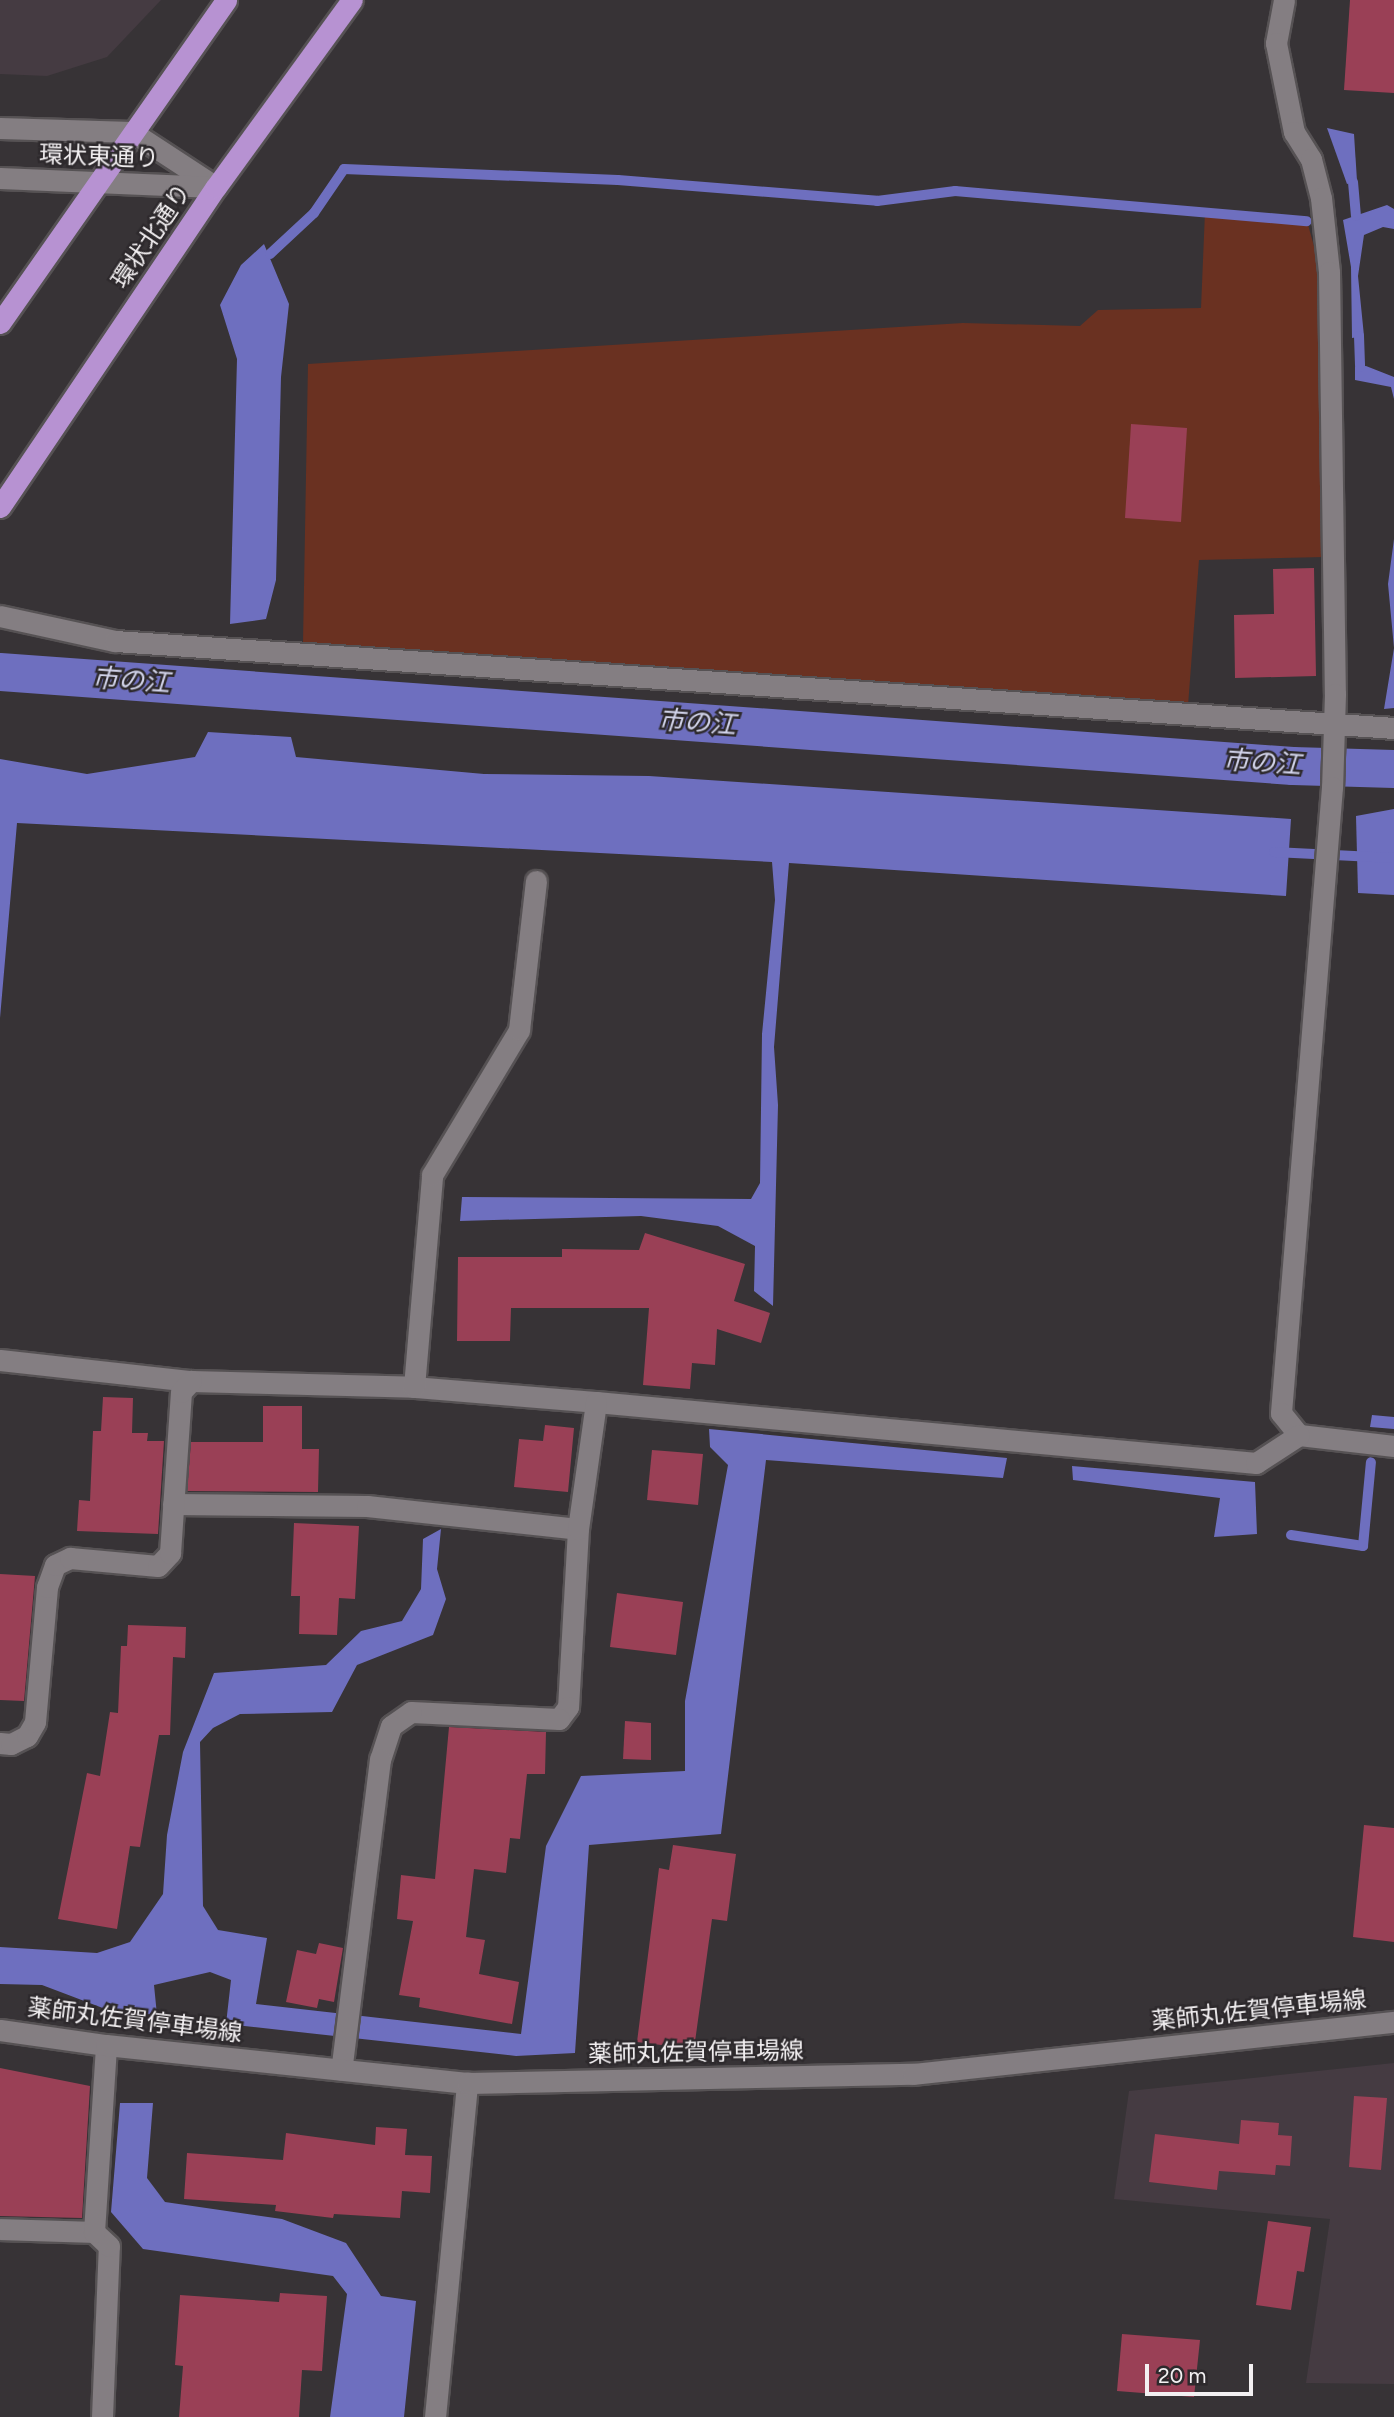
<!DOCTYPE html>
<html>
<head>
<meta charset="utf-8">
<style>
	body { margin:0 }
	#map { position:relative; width:1394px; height:2417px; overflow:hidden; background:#373336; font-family:Figtree,"Noto Sans JP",sans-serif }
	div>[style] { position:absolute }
	.built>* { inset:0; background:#453b42 }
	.green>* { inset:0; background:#6a3121 }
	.water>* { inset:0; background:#6e6fbf }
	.stream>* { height:10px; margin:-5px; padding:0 5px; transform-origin:5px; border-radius:5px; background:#6e6fbf }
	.canal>* { height:38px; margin:-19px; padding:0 19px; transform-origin:19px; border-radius:19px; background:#6e6fbf }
	.building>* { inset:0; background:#9a4056 }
	.roads { filter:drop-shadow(2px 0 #565254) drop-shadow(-2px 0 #565254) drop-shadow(0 2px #565254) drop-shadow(0 -2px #565254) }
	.street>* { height:21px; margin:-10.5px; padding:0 10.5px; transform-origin:10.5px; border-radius:10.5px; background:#847e82 }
	.secondary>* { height:21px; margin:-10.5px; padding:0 10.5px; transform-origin:10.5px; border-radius:10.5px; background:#847e82 }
	.highway>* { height:21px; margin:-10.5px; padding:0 10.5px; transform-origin:10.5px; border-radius:10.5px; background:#b792d2 }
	span { translate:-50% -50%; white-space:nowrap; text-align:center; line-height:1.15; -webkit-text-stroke:5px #2d292c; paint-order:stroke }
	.street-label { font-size:24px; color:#f3f0f2 }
	.water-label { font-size:26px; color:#d3d5ec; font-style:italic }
	.scale { position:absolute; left:1145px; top:2364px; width:108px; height:32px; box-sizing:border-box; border:4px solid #f3f0f2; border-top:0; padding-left:9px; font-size:21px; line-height:24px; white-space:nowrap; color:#f3f0f2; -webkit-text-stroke:5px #2d292c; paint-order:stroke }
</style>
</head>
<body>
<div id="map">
	<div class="built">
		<i style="clip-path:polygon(0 0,161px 0,107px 57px,47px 76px,0 74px)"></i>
		<i style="clip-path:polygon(1394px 2063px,1394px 2384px,1306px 2383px,1330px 2219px,1114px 2199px,1129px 2091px)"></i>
	</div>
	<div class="green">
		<i style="clip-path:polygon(1205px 212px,1307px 221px,1320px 268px,1324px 557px,1199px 560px,1188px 706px,303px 643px,308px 364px,963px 323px,1080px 326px,1098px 310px,1201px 308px)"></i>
	</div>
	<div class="water">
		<i style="clip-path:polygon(1327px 128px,1354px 134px,1357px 181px,1347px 184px)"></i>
		<i style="clip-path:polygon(1387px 205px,1394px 209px,1394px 229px,1383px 227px,1364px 235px,1358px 276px,1364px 336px,1352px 338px,1351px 267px,1343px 220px)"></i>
		<i style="clip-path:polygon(264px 244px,289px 304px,281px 377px,276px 580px,266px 619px,230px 624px,237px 359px,220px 305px,241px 265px)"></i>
		<i style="clip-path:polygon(1366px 366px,1394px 377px,1394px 399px,1391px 387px,1355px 380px,1355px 367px)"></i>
		<i style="clip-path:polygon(1394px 539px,1394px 708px,1384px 709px,1394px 648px,1388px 584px)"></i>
		<i style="clip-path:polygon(208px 732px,291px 737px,296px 757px,484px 774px,649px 776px,1291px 819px,1286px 896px,789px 863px,774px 1047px,778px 1105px,773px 1306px,754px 1291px,755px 1246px,718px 1226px,641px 1216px,460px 1221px,462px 1197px,751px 1199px,760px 1183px,762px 1034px,775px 900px,772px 862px,17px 823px,0 1018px,0 759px,87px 774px,195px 757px)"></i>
		<i style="clip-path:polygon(1394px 809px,1394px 895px,1358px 893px,1356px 816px)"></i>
		<i style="clip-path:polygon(1372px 1415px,1394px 1417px,1394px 1429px,1370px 1427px)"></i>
		<i style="clip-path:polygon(709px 1429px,1007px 1458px,1003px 1478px,766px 1460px,721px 1834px,589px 1845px,575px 2053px,516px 2056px,226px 2024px,231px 1980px,210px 1972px,154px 1985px,157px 2015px,108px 2010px,42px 1985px,0 1984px,0 1947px,97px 1953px,130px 1942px,163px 1894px,167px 1835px,183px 1752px,214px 1673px,326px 1665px,361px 1631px,402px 1621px,421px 1589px,423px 1539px,441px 1529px,437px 1569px,446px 1599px,433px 1635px,357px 1665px,332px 1712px,240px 1714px,213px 1728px,200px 1742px,203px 1906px,218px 1930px,267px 1938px,256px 2004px,521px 2034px,546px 1846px,581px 1776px,685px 1771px,685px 1701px,728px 1465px,710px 1447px)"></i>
		<i style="clip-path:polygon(1072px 1466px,1255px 1482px,1257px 1534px,1214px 1537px,1220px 1498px,1073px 1480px)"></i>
		<i style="clip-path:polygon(120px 2103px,153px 2103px,147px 2178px,165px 2202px,282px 2219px,346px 2243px,381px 2296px,416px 2301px,404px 2417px,330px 2417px,347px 2294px,333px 2276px,143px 2249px,111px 2212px)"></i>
	</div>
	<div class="stream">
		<i style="left:1353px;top:182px;width:34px;rotate:85deg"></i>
		<i style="left:270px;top:254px;width:60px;rotate:-43deg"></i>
		<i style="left:314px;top:213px;width:53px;rotate:-55.7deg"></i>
		<i style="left:344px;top:169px;width:274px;rotate:2.3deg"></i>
		<i style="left:618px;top:180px;width:260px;rotate:4.6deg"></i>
		<i style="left:877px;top:201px;width:79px;rotate:-7.3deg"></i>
		<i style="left:955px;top:191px;width:353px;rotate:4.9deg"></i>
		<i style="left:1359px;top:336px;width:31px;rotate:88deg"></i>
		<i style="left:1274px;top:852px;width:120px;rotate:2.9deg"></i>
		<i style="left:1291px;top:1535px;width:73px;rotate:8.7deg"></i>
		<i style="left:1363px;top:1546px;width:84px;rotate:-84.6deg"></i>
	</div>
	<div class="canal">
		<i style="left:0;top:672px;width:1296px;rotate:4.16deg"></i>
		<i style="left:1293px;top:766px;width:101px;rotate:1.7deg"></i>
	</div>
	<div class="building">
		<i style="clip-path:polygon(1350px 0,1394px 0,1394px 93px,1344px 90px)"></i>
		<i style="clip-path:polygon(1131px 424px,1187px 428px,1181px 522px,1125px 518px)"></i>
		<i style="clip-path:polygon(1314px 568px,1316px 676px,1235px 678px,1234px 615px,1274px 614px,1273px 569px)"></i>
		<i style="clip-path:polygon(645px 1233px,745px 1264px,734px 1301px,770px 1313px,761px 1343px,717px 1329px,715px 1365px,692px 1363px,690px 1389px,643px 1385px,649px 1308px,511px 1308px,510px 1341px,457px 1341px,458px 1257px,562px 1257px,562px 1249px,639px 1250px)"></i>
		<i style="clip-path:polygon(103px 1397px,133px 1398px,132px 1433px,148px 1433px,147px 1441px,164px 1441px,158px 1534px,77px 1531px,79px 1500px,90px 1501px,93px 1431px,101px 1431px)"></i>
		<i style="clip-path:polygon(263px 1406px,302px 1406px,302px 1449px,319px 1449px,318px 1492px,187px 1491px,191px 1442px,263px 1442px)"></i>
		<i style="clip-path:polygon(545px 1425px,574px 1428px,568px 1492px,514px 1487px,519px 1439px,543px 1441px)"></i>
		<i style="clip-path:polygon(652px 1450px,703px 1454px,698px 1505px,647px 1500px)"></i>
		<i style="clip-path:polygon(294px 1523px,359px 1526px,355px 1599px,339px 1598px,337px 1635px,299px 1634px,300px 1596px,291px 1596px)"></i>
		<i style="clip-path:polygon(0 1574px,35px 1576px,24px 1701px,0 1700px)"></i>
		<i style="clip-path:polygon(617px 1593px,683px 1602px,676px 1655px,610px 1647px)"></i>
		<i style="clip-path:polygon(128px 1625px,186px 1627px,185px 1658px,173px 1657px,170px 1735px,159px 1735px,140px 1847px,130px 1846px,117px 1929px,58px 1919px,87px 1773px,100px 1776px,110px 1712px,118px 1713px,121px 1646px,127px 1646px)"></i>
		<i style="clip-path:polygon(625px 1721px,651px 1723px,651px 1760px,623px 1759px)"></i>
		<i style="clip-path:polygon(449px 1727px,546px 1732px,545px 1774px,527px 1774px,520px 1839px,510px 1838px,506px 1873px,474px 1869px,466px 1937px,485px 1940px,479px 1974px,519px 1982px,512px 2024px,419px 2007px,420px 1998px,399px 1995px,413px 1921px,397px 1919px,401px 1875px,435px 1879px)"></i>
		<i style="clip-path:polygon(1364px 1825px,1394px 1828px,1394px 1942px,1353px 1937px)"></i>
		<i style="clip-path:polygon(673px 1845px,736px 1854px,727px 1921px,712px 1919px,694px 2049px,637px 2042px,659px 1868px,669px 1870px)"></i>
		<i style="clip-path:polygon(319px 1943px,343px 1948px,334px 2002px,319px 1999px,317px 2008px,286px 2002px,297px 1950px,316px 1954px)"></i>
		<i style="clip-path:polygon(0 2068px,90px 2086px,82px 2218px,0 2216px)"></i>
		<i style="clip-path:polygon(1354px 2096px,1387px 2098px,1381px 2170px,1349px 2167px)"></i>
		<i style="clip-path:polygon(1241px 2120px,1279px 2123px,1278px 2135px,1292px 2136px,1290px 2166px,1276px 2165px,1275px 2175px,1219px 2171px,1217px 2190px,1149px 2182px,1155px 2134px,1239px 2144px)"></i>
		<i style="clip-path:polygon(376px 2127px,407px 2129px,405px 2155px,432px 2156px,430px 2193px,402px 2191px,400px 2218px,334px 2214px,333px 2218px,275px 2211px,276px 2205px,184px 2199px,187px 2153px,283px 2160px,286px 2133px,375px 2145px)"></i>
		<i style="clip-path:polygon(1268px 2221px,1311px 2227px,1304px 2272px,1297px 2271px,1291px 2310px,1256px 2305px)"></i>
		<i style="clip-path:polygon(280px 2293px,327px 2296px,322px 2371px,302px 2370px,299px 2417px,179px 2417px,183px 2366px,175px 2365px,180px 2295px,279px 2302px)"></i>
		<i style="clip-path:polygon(1122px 2334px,1200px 2340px,1194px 2397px,1117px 2391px)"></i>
	</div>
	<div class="roads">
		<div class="street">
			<i style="left:1284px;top:0;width:44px;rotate:100.5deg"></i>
			<i style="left:1276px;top:43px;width:91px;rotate:78.6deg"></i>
			<i style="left:1294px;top:132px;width:32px;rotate:58deg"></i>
			<i style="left:1311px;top:159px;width:40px;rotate:75.6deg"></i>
			<i style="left:1321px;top:198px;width:74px;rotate:83.8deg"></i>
			<i style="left:1329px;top:272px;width:422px;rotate:89.2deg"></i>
			<i style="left:1335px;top:694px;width:93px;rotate:91.8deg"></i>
			<i style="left:1332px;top:787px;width:628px;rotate:94.66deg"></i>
			<i style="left:1281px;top:1413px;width:28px;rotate:51deg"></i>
			<i style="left:1299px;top:1435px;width:96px;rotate:6.6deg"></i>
			<i style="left:0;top:616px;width:118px;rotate:12.3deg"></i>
			<i style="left:115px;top:641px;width:1282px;rotate:3.89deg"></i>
			<i style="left:0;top:1360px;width:192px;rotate:6.3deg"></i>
			<i style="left:191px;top:1381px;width:223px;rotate:1.5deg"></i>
			<i style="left:414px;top:1387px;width:183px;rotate:4.7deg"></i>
			<i style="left:596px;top:1402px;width:663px;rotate:5.28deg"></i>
			<i style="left:1256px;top:1463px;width:51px;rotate:-33.1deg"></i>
			<i style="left:414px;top:1387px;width:213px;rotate:-85.1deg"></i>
			<i style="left:432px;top:1175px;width:169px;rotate:-59deg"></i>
			<i style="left:519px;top:1030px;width:150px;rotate:-83.5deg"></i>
			<i style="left:173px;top:1504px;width:194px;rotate:0.6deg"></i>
			<i style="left:367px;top:1506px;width:212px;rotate:6.2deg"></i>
			<i style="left:578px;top:1529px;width:178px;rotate:93.2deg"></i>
			<i style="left:568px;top:1707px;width:15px;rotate:127deg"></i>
			<i style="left:559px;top:1719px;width:148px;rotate:-177.3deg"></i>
			<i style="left:411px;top:1712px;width:24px;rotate:145deg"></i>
			<i style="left:391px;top:1726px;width:35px;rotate:108deg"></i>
			<i style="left:380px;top:1759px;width:313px;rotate:97.1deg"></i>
			<i style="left:578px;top:1529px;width:128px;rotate:-81.9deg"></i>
			<i style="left:0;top:1743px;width:11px;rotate:5deg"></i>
			<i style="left:11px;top:1744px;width:18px;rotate:-27deg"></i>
			<i style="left:27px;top:1736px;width:16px;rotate:-60deg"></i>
			<i style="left:35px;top:1722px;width:136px;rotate:-84.9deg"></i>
			<i style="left:47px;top:1587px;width:23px;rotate:-70deg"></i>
			<i style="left:55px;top:1565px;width:17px;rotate:-25deg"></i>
			<i style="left:70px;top:1558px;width:88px;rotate:5.2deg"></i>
			<i style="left:158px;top:1566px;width:18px;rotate:-47deg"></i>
			<i style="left:170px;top:1553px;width:161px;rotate:-86.1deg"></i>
			<i style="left:181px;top:1392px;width:15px;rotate:-48deg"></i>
			<i style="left:0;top:2229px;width:94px;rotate:1.8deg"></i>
			<i style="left:102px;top:2417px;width:171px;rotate:-87.7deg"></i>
			<i style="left:109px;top:2246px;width:21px;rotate:-137deg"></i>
			<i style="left:94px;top:2232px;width:187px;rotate:-86.3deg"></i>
			<i style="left:435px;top:2417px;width:336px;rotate:-84.5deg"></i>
		</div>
		<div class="secondary">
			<i style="left:0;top:128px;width:132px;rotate:1.7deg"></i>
			<i style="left:132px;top:132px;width:100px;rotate:33.2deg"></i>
			<i style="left:0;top:178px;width:214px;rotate:2.4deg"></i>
			<i style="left:0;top:2030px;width:107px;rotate:8.1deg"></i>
			<i style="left:106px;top:2045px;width:363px;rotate:6deg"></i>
			<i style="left:467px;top:2083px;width:446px;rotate:-1.2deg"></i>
			<i style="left:913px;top:2074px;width:484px;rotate:-6.2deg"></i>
		</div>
		<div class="highway">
			<i style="left:0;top:323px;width:394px;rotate:-55deg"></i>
			<i style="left:0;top:507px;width:386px;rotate:-56deg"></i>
			<i style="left:216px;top:187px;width:231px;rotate:-54deg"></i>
		</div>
	</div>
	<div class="street-label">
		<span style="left:99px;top:156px;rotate:2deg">環状東通り</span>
		<span style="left:151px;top:236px;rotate:-56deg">環状北通り</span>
		<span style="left:1259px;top:2010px;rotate:-6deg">薬師丸佐賀停車場線</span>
		<span style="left:135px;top:2020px;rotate:7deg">薬師丸佐賀停車場線</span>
		<span style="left:696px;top:2052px;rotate:-1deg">薬師丸佐賀停車場線</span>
	</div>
	<div class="water-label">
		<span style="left:131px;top:681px;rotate:4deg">市の江</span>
		<span style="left:697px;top:723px;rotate:4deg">市の江</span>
		<span style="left:1262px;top:763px;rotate:4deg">市の江</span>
	</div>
	<div class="scale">20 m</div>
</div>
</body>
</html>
